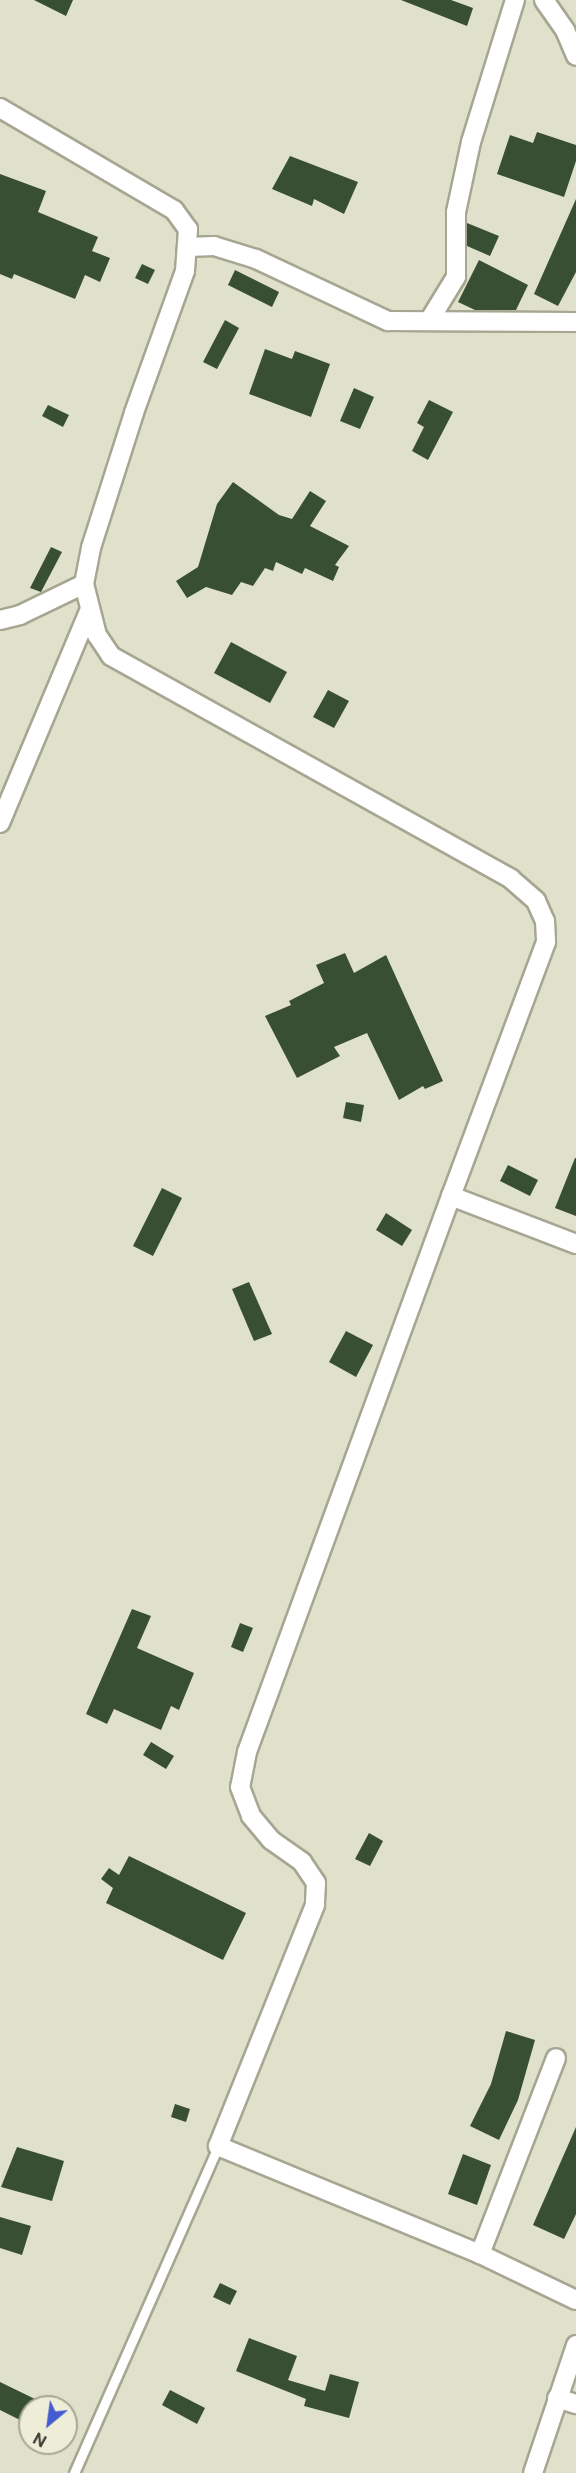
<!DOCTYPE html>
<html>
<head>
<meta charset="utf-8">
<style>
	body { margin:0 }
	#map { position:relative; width:576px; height:2473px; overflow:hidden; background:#e0e1cb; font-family:"Public Sans",sans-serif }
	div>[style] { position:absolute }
	.building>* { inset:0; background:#384f33 }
	.roads { filter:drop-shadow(2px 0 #a6a692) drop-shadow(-2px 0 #a6a692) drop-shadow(0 2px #a6a692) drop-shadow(0 -2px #a6a692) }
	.lane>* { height:9px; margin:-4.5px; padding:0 4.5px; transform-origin:4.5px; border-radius:4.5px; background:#fff }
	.street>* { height:18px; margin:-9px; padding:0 9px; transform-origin:9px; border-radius:9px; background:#fff }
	span { translate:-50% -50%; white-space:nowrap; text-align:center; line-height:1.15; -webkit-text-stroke:6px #eeeed8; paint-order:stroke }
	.north { position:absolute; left:18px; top:2395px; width:60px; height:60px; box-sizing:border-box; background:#eeeed8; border:2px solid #a7a796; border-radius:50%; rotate:209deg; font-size:16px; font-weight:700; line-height:24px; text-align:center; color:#3d3d34 }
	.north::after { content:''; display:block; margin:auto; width:21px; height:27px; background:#435ccf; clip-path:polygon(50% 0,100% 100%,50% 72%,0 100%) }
</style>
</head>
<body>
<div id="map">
	<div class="building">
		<i style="clip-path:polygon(34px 0,73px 0,66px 16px)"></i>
		<i style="clip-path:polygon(401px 0,451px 0,473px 8px,467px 26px)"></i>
		<i style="clip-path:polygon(537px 132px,576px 145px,576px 161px,564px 197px,497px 174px,510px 135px,533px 143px)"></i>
		<i style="clip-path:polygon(290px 156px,358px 182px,344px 214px,314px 199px,312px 206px,272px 189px)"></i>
		<i style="clip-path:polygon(0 174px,46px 191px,38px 212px,98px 237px,92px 251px,110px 258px,100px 282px,85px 275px,75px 299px,14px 274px,12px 279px,0 274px)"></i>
		<i style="clip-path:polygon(576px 199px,576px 272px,558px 306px,534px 294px)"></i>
		<i style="clip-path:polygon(467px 223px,499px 236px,490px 256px,467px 246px)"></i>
		<i style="clip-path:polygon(479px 260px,528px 285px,516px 310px,475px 310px,458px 302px)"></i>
		<i style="clip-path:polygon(142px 264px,155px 270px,148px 284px,135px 278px)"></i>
		<i style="clip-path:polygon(235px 270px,279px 292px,272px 307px,228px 285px)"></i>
		<i style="clip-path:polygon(225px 320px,239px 328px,217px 369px,203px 362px)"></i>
		<i style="clip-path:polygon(265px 349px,292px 359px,295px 351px,330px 364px,311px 417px,249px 394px)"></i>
		<i style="clip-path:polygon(354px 388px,374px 397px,360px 429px,340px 421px)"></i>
		<i style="clip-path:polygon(429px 400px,453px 412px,428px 460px,412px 451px,424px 427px,417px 423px)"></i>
		<i style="clip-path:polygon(48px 405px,69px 415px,63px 427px,42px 416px)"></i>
		<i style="clip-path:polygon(233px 482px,279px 515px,292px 519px,310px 491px,326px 501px,310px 526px,349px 546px,335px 565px,339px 567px,333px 581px,305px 568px,302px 574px,276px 562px,273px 571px,265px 568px,253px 586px,241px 582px,232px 595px,206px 587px,187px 598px,176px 581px,198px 567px,217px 504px)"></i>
		<i style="clip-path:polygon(51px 547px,62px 552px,41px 592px,30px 588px)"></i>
		<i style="clip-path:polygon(231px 642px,287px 672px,270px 703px,214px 673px)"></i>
		<i style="clip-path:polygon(328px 690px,349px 701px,334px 728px,313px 717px)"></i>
		<i style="clip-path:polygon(345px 953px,354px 973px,386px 955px,443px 1081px,425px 1089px,423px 1086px,399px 1100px,367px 1033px,334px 1047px,340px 1056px,297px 1078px,265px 1016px,291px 1005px,289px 1001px,324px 983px,316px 965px)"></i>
		<i style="clip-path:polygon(346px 1102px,364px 1105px,361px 1122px,343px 1118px)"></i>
		<i style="clip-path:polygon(575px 1158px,576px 1158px,576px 1216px,555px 1208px)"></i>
		<i style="clip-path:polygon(508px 1165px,538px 1180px,530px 1196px,500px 1181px)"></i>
		<i style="clip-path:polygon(162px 1188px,182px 1198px,153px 1256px,133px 1246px)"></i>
		<i style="clip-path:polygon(386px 1213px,412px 1230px,402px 1246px,376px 1230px)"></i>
		<i style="clip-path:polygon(249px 1282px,272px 1334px,254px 1341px,232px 1289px)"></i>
		<i style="clip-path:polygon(346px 1331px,373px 1345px,356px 1377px,329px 1362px)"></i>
		<i style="clip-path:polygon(132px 1609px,151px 1616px,137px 1648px,194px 1673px,179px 1710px,171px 1706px,161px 1730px,114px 1709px,107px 1724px,86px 1714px)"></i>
		<i style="clip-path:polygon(240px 1623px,253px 1628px,243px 1652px,231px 1647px)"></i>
		<i style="clip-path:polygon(151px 1742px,174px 1756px,166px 1769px,143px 1755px)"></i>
		<i style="clip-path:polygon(369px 1833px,383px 1841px,370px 1866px,355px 1859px)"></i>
		<i style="clip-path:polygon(129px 1856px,246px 1913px,223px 1960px,106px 1903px,113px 1888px,101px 1879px,109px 1868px,119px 1875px)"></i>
		<i style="clip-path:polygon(506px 2031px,535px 2040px,518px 2100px,499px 2140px,470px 2126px,491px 2084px)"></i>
		<i style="clip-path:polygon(175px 2104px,190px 2109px,186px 2122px,171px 2117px)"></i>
		<i style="clip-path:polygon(576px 2127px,576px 2214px,564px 2239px,533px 2225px)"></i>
		<i style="clip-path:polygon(17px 2147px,64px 2161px,52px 2201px,1px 2187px)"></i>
		<i style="clip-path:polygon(463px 2154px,491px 2165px,477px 2205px,448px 2194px)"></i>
		<i style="clip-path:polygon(0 2217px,31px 2226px,22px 2255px,0 2248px)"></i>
		<i style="clip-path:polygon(220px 2283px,237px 2291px,230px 2305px,213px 2297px)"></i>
		<i style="clip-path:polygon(249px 2338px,297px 2356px,288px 2380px,325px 2391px,330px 2374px,359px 2382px,349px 2418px,304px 2406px,306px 2399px,236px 2371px)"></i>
		<i style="clip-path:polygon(0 2382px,37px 2400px,30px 2407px,26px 2423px,0 2410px)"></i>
		<i style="clip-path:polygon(170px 2390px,205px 2408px,197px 2424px,162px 2405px)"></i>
	</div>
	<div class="roads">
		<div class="lane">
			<i style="left:74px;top:2473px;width:357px;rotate:-66.2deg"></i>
		</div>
		<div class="street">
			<i style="left:544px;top:0;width:37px;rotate:55deg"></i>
			<i style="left:565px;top:30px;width:28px;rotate:67deg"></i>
			<i style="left:0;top:108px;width:202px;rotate:30.4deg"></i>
			<i style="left:174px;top:210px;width:24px;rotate:54deg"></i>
			<i style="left:188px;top:229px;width:42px;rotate:94.1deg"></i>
			<i style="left:185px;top:271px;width:151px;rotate:109.8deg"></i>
			<i style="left:134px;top:413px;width:142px;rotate:107.7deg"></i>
			<i style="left:91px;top:548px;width:37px;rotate:101deg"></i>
			<i style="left:84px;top:584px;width:53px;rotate:75.7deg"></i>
			<i style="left:97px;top:635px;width:25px;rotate:56deg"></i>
			<i style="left:111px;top:656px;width:458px;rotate:29.1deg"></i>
			<i style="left:511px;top:879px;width:33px;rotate:41deg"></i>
			<i style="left:536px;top:901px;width:22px;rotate:66deg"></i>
			<i style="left:545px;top:921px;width:21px;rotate:87deg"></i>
			<i style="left:546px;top:942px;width:271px;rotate:110.5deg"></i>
			<i style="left:451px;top:1196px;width:134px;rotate:21deg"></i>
			<i style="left:188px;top:247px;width:26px;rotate:-2deg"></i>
			<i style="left:214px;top:246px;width:44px;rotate:17.2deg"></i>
			<i style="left:256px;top:259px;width:146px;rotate:25.2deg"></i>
			<i style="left:388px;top:321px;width:188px;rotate:0.3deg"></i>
			<i style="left:429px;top:321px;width:52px;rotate:-58.5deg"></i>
			<i style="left:456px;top:277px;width:65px;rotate:-90deg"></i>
			<i style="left:456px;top:212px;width:72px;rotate:-77.9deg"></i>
			<i style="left:471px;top:142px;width:149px;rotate:-72.8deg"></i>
			<i style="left:0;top:620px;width:21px;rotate:-14deg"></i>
			<i style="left:20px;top:615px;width:71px;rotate:-25.8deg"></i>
			<i style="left:0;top:823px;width:230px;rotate:-67.2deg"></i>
			<i style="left:451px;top:1196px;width:592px;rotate:110.15deg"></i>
			<i style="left:247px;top:1752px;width:36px;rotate:101deg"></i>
			<i style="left:240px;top:1787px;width:31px;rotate:69deg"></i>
			<i style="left:251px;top:1816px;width:31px;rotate:50deg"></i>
			<i style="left:271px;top:1840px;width:38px;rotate:35deg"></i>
			<i style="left:302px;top:1862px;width:25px;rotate:56deg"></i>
			<i style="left:316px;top:1883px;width:22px;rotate:93deg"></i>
			<i style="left:315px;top:1905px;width:260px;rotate:111.9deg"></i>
			<i style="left:218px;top:2146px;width:283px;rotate:22.4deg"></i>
			<i style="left:480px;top:2254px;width:106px;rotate:25.6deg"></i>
			<i style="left:480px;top:2254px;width:210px;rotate:-68.8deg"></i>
			<i style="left:557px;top:2398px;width:20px;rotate:18deg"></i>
			<i style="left:533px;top:2473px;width:135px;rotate:-71.4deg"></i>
		</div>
	</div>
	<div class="north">N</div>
</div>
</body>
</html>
